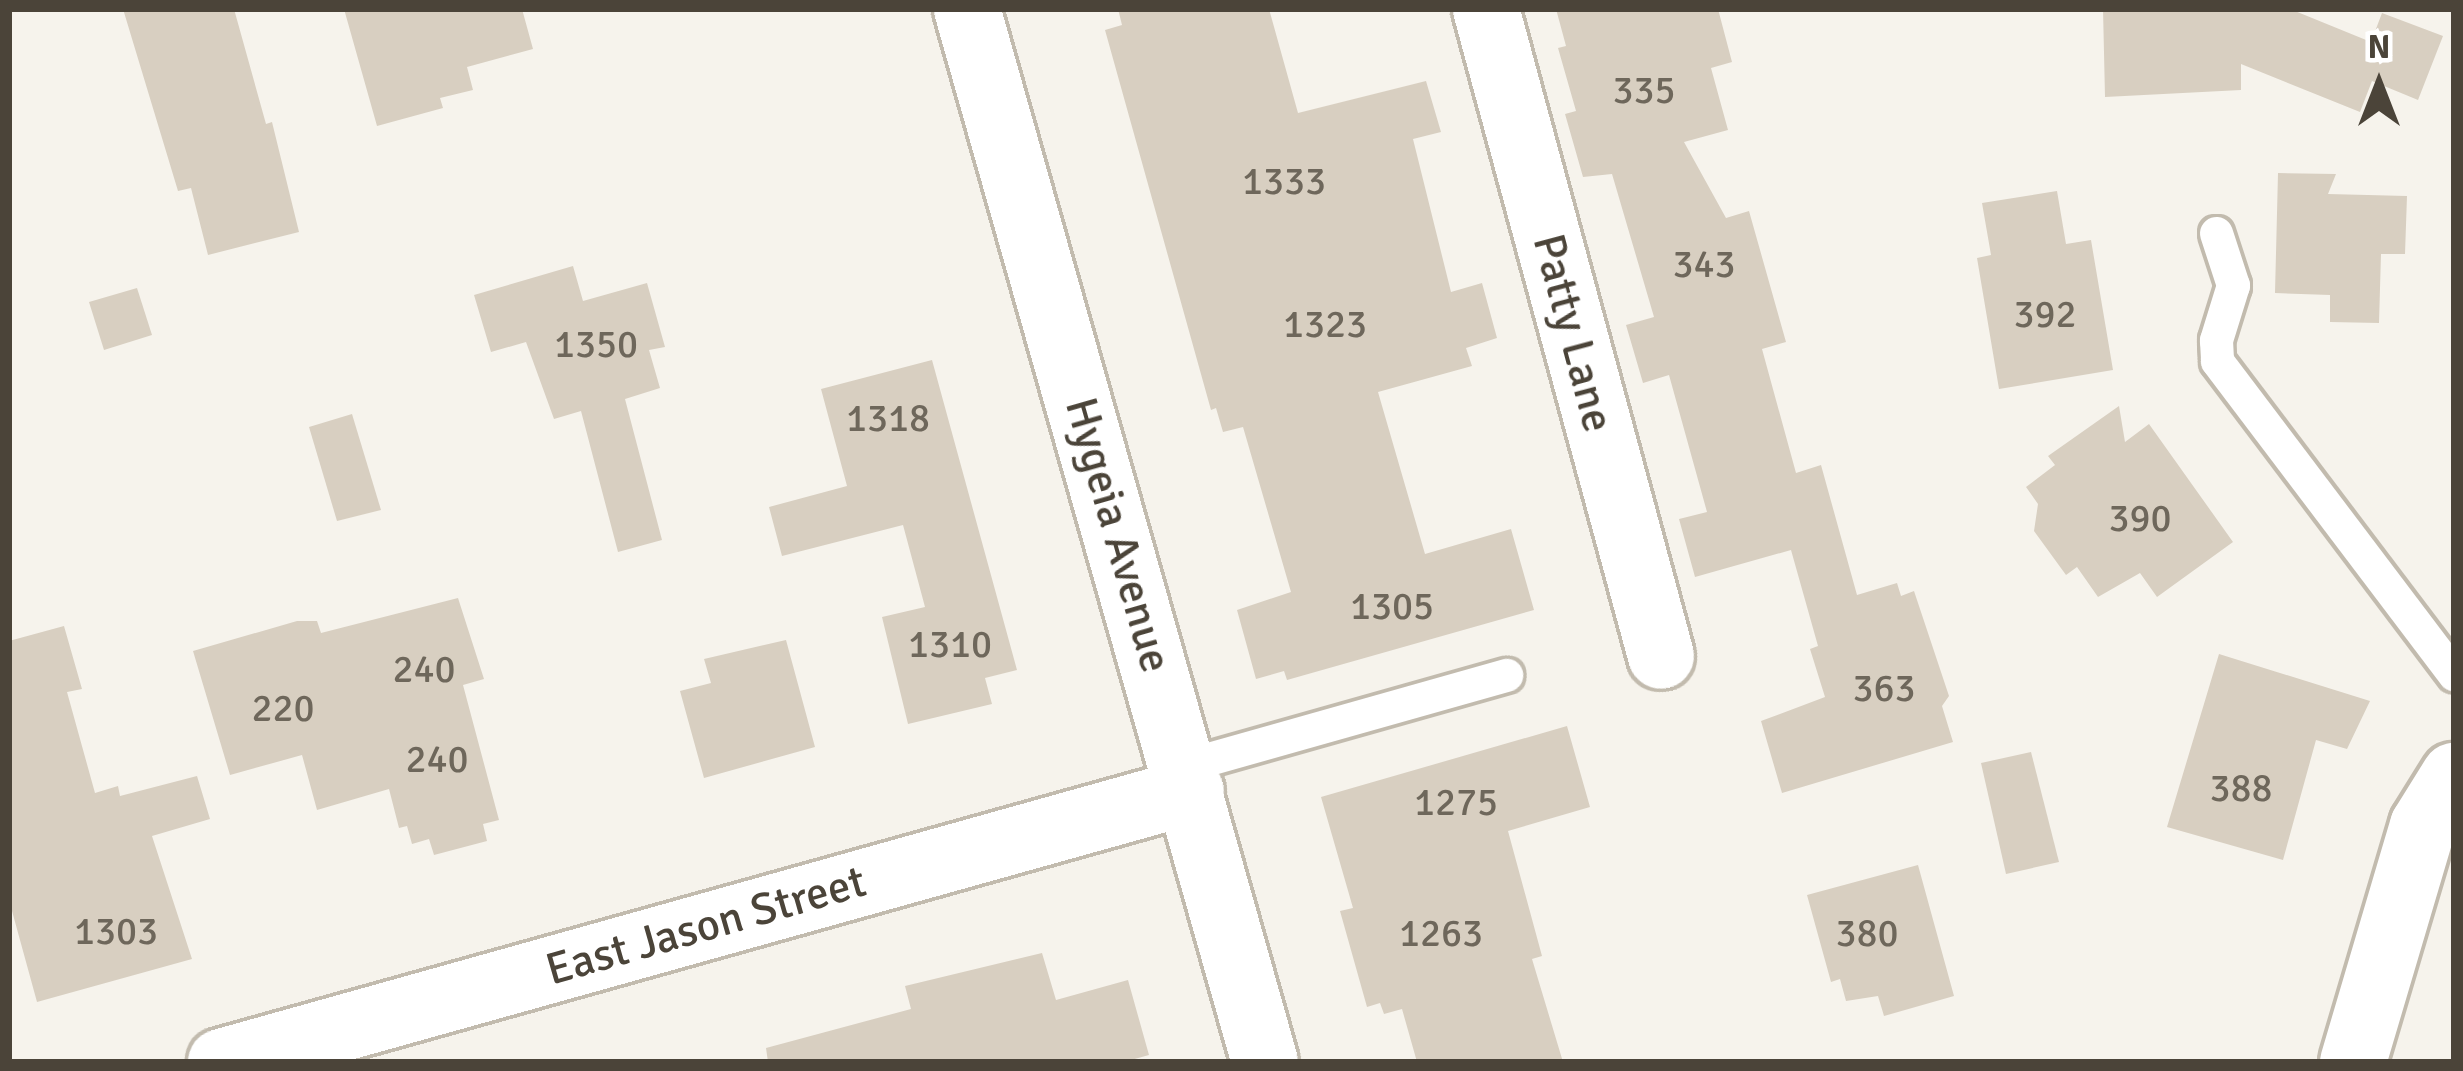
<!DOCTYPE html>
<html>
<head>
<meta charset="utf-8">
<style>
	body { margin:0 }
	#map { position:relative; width:2463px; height:1071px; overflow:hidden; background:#f6f3ec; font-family:Signika,sans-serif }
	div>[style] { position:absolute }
	.building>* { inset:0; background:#d8cfc1 }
	.roads { filter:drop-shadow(3px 0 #c2bbae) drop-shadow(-3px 0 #c2bbae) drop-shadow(0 3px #c2bbae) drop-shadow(0 -3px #c2bbae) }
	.lane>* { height:33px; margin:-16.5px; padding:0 16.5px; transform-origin:16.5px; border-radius:16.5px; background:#fff }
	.street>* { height:66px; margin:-33px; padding:0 33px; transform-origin:33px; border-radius:33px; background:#fff }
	span { translate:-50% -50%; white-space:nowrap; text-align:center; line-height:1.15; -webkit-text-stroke:12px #fff; paint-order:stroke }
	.number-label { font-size:39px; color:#6e675b }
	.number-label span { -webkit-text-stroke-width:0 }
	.street-label { font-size:45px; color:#4b4439 }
	.frame { position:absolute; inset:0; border:12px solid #4b4439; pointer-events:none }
	.north { position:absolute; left:2319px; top:24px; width:120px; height:120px; -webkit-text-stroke:9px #fff; paint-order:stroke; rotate:0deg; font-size:33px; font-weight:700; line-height:48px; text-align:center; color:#4b4439 }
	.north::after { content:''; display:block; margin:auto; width:42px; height:54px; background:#4b4439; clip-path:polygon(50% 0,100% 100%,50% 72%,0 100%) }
</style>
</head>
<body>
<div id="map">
	<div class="building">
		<i style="clip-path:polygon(123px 9px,234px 9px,266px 124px,272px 122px,299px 232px,208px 255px,191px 188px,178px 191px)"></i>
		<i style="clip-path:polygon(344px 9px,522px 9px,533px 49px,467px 67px,473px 90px,440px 98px,443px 108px,377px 126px)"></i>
		<i style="clip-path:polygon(1118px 9px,1269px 9px,1298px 113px,1426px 81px,1441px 132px,1413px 139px,1451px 292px,1482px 283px,1497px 338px,1466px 348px,1472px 366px,1378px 392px,1425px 554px,1511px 529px,1534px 610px,1287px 680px,1284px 671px,1256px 679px,1237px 610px,1291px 592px,1243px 427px,1223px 432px,1216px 408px,1211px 410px,1105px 30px,1122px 25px)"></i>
		<i style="clip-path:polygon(1556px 9px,1718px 9px,1732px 62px,1711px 68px,1728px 130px,1684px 142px,1726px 218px,1749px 211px,1786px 342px,1762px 349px,1796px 473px,1821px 465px,1857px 595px,1897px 583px,1901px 596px,1914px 591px,1949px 696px,1942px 706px,1953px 742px,1782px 793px,1761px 721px,1825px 697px,1810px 649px,1818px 646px,1791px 550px,1695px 577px,1679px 519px,1707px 512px,1669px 375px,1643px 383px,1626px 325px,1654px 317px,1612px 174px,1583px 177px,1565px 114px,1576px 111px,1558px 48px,1566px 46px)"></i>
		<i style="clip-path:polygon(2103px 9px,2290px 9px,2371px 42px,2382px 13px,2443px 36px,2418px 100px,2372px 81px,2360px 112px,2241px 64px,2241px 90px,2105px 97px)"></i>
		<i style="clip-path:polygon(2278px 173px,2336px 174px,2328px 194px,2407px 196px,2405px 254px,2381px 254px,2379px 323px,2330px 322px,2330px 295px,2275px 293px)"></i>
		<i style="clip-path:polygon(2057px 191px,2066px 244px,2091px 240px,2113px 370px,1999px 389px,1977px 258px,1991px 255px,1982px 203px)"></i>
		<i style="clip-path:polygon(573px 266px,583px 301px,647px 283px,665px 347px,649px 350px,660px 388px,625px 399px,662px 540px,618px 552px,581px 411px,554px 419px,526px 342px,491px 352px,474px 295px)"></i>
		<i style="clip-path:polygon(137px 288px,152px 335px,104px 350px,89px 302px)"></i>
		<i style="clip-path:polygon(932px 360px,1017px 670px,985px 678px,992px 704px,908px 724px,882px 617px,925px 607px,903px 525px,782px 556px,769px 507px,847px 486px,821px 389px)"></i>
		<i style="clip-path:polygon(2119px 406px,2125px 442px,2149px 424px,2233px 542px,2157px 597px,2140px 573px,2098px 597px,2077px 567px,2066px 575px,2034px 531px,2038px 504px,2026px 487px,2055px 465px,2048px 456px)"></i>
		<i style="clip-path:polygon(352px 414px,381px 510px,337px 521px,309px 427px)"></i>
		<i style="clip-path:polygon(458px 598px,484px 679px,463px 685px,499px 820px,483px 824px,487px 841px,434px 855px,429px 839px,412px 844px,407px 826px,399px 828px,389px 789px,317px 810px,302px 755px,230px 775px,193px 651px,297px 621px,317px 621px,321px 633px)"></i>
		<i style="clip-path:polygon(64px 626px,82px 689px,67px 692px,95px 793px,118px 786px,120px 796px,197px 776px,210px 819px,152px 836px,192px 959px,37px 1002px,9px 900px,9px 641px)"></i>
		<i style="clip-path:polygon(786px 640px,815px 747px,704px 778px,680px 691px,711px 683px,704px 659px)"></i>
		<i style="clip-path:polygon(2219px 654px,2370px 701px,2347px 749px,2316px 740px,2283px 860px,2167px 827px)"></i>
		<i style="clip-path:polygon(1567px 726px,1590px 807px,1508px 831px,1542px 956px,1532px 959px,1563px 1062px,1417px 1062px,1402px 1009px,1384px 1014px,1380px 1003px,1367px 1007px,1340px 911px,1353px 908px,1321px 797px)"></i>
		<i style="clip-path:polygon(2031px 752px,2059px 862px,2006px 874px,1981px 763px)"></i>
		<i style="clip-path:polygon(1918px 865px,1954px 996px,1884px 1016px,1878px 996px,1846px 1001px,1840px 979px,1831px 982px,1807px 895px)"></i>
		<i style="clip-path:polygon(1042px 953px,1056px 1000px,1128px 980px,1149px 1055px,1124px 1062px,768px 1062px,766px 1048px,911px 1009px,905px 986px)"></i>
	</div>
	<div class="roads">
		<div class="lane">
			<i style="left:2216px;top:233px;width:55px;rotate:71.9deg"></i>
			<i style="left:2233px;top:285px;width:58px;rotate:107.2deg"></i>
			<i style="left:2216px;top:340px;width:21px;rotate:87deg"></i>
			<i style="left:2217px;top:361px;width:393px;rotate:52.9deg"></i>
			<i style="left:1184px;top:766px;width:335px;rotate:-15.8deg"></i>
		</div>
		<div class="street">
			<i style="left:967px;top:9px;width:1094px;rotate:74.2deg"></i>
			<i style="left:1486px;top:9px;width:670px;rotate:74.86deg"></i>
			<i style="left:221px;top:1062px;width:1007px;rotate:-15.61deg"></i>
			<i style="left:2353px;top:1062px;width:246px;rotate:-73.5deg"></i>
			<i style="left:2423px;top:826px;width:59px;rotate:-58.2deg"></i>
		</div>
	</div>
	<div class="number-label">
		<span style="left:1644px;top:90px">335</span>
		<span style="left:1284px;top:181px">1333</span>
		<span style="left:1704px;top:264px">343</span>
		<span style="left:2045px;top:314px">392</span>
		<span style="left:1325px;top:324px">1323</span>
		<span style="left:596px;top:344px">1350</span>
		<span style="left:888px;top:418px">1318</span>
		<span style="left:2140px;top:518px">390</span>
		<span style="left:1392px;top:606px">1305</span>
		<span style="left:950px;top:644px">1310</span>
		<span style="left:424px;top:669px">240</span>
		<span style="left:1884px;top:688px">363</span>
		<span style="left:283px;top:708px">220</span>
		<span style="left:437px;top:759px">240</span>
		<span style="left:2241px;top:788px">388</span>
		<span style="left:1456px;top:802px">1275</span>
		<span style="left:116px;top:931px">1303</span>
		<span style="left:1441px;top:933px">1263</span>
		<span style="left:1867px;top:933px">380</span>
	</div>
	<div class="street-label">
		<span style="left:1573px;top:333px;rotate:75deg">Patty Lane</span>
		<span style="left:1118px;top:535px;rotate:74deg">Hygeia Avenue</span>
		<span style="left:706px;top:926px;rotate:-16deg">East Jason Street</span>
	</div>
	<div class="frame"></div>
	<div class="north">N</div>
</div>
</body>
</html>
